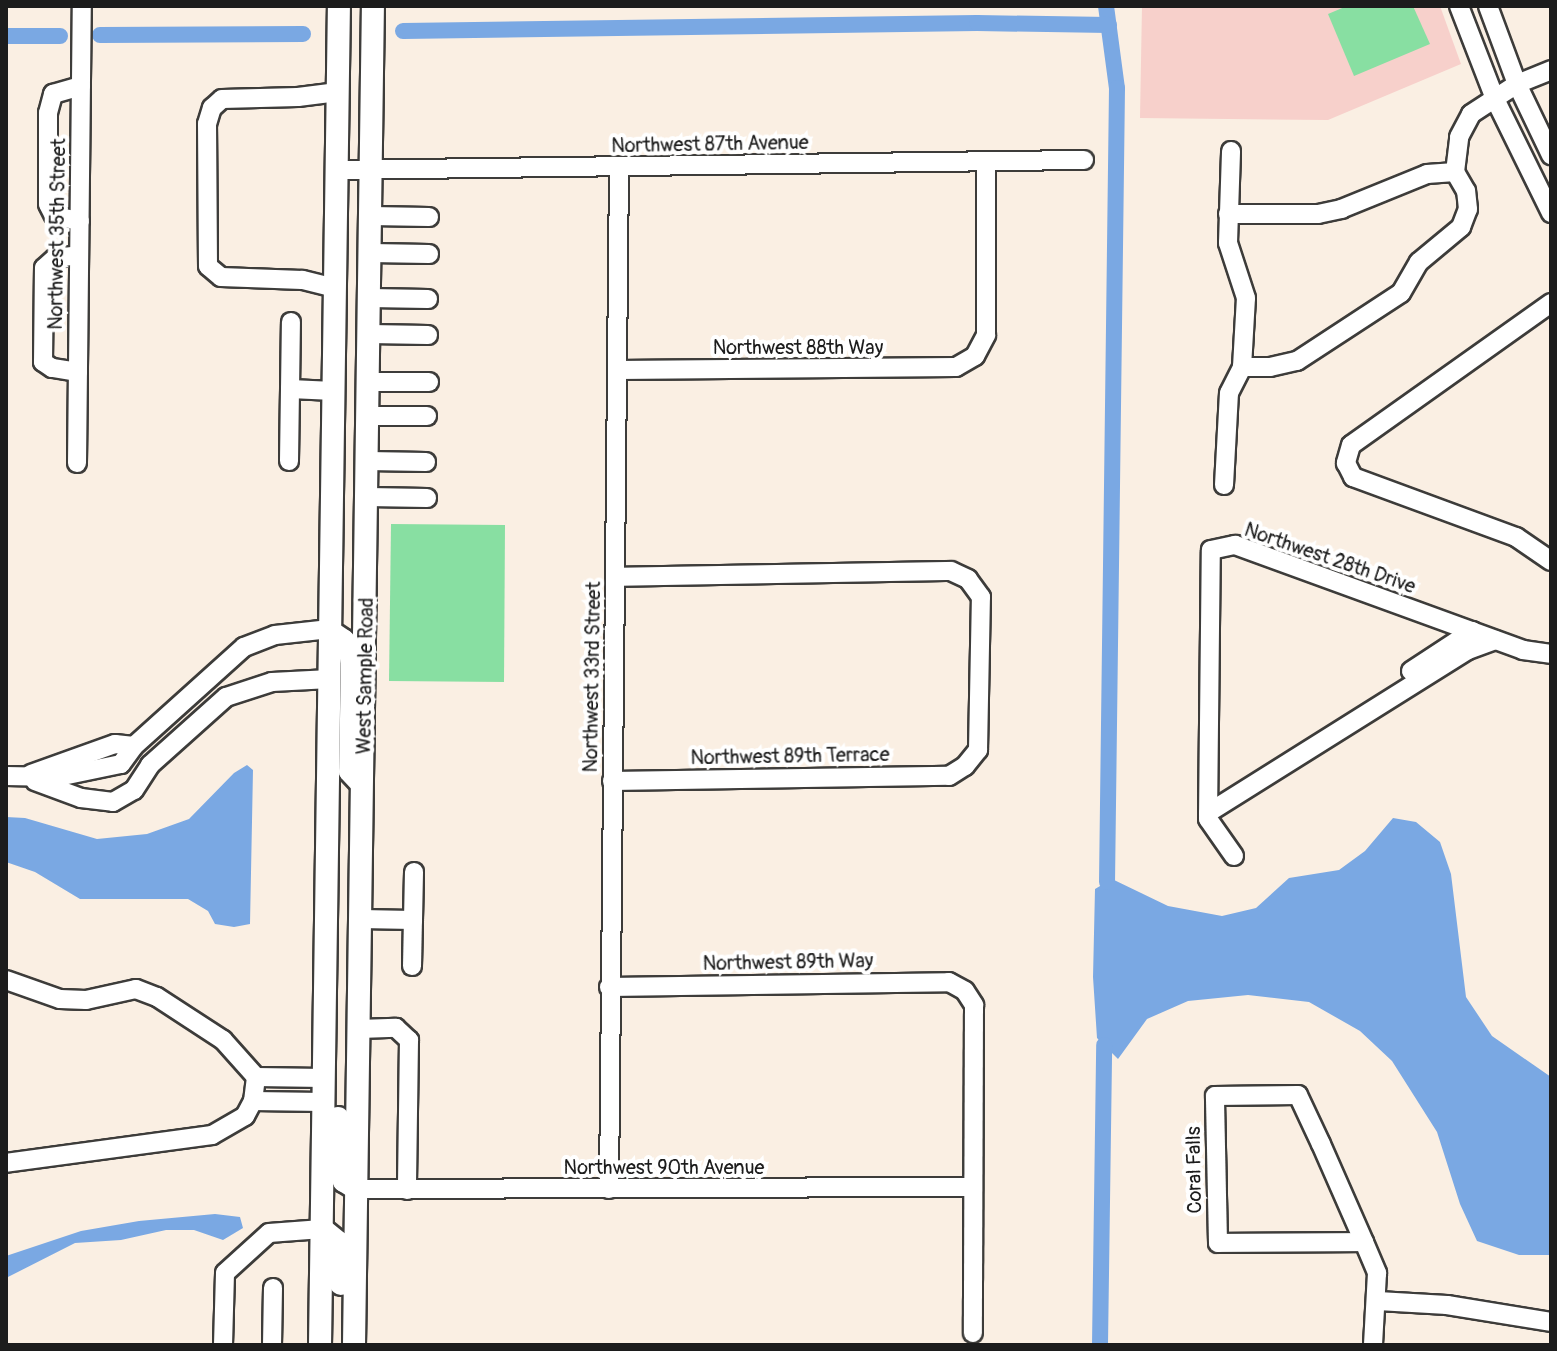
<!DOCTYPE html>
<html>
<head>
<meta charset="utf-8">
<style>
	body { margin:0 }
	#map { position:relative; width:1557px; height:1351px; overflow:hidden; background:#faefe3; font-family:Pangolin,sans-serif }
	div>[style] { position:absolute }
	.built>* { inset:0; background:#f7d0cb }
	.green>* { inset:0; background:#88dfa2 }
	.water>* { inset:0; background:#7aa8e3 }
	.canal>* { height:16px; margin:-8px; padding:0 8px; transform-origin:8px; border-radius:8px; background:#7aa8e3 }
	.roads { filter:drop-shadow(2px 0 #3d3c3a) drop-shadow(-2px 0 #3d3c3a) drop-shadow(0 2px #3d3c3a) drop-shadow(0 -2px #3d3c3a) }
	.minor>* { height:18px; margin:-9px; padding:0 9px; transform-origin:9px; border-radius:9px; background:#fff }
	.major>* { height:22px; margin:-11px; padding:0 11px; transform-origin:11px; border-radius:11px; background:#fff }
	span { translate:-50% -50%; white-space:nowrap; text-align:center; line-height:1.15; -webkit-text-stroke:8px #fff; paint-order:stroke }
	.street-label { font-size:20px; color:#1c1c1c }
	.frame { position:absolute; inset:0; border:8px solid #1c1c1c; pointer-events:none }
</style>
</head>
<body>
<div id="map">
	<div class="built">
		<i style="clip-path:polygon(1142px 6px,1440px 6px,1461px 64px,1328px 120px,1140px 118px)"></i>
	</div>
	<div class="green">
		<i style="clip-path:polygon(1347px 6px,1413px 6px,1430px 44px,1354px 76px,1328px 14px)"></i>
		<i style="clip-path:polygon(391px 524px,505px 525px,504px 682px,389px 681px)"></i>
	</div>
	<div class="water">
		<i style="clip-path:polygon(247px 765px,253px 770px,250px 924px,234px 927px,215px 924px,208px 911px,188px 899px,80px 899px,35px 872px,6px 862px,6px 817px,25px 818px,97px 839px,147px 834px,189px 819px,234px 773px)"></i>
		<i style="clip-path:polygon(1393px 818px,1416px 822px,1440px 842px,1451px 874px,1466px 997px,1492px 1036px,1551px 1077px,1551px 1255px,1519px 1255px,1477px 1241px,1460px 1204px,1437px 1132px,1392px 1061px,1360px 1031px,1309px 1002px,1248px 995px,1188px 1001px,1147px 1019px,1118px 1059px,1097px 1038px,1093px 977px,1095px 889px,1112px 879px,1168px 906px,1222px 916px,1256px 908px,1289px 878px,1339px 870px,1365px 851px)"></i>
		<i style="clip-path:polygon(215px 1214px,240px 1217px,243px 1228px,223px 1240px,194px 1230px,166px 1230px,121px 1240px,75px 1243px,6px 1278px,6px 1256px,81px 1231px,139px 1221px)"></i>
	</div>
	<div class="canal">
		<i style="left:1106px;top:6px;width:83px;rotate:82.4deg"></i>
		<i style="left:1117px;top:88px;width:794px;rotate:90.72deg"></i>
		<i style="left:403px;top:31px;width:574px;rotate:-0.8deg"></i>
		<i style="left:977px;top:23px;width:132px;rotate:0.9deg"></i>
		<i style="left:100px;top:35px;width:203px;rotate:-0.3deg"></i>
		<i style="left:6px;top:36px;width:54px"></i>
		<i style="left:1100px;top:1345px;width:300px;rotate:-89.2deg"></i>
	</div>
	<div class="roads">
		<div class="minor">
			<i style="left:1459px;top:6px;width:100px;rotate:68.8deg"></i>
			<i style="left:1495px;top:99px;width:127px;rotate:63.8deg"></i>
			<i style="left:1488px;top:6px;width:83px;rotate:69.6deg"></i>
			<i style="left:1517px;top:84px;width:79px;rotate:64.4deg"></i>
			<i style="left:336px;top:170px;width:748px;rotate:-0.77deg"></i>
			<i style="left:1228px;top:214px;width:90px"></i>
			<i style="left:1318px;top:214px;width:24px;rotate:-12deg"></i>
			<i style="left:1341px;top:209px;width:93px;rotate:-22.1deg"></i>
			<i style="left:1427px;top:174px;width:28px;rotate:-4deg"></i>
			<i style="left:371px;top:216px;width:58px;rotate:1deg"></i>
			<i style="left:80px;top:221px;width:26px;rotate:-169deg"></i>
			<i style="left:54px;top:216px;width:13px;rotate:-117deg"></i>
			<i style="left:48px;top:204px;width:91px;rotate:-90deg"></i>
			<i style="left:48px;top:113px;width:20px;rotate:-75deg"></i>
			<i style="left:53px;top:94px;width:29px;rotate:-16deg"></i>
			<i style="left:371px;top:253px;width:58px;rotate:1deg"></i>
			<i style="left:335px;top:288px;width:34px;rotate:-166deg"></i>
			<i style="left:302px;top:280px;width:81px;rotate:-177.9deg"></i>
			<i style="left:221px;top:277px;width:17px;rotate:-140deg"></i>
			<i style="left:208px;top:266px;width:142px;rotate:-90.4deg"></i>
			<i style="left:207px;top:124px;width:17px;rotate:-73deg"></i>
			<i style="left:212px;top:108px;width:13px;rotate:-42deg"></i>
			<i style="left:222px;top:99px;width:76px;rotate:-1.5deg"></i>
			<i style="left:298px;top:97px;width:40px;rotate:-7.1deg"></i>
			<i style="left:370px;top:298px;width:58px;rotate:1deg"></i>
			<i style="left:1551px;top:303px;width:245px;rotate:144.6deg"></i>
			<i style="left:1351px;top:445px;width:19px;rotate:106deg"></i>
			<i style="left:1346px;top:463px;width:16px;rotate:63deg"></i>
			<i style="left:1353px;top:477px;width:174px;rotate:20.2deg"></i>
			<i style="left:1516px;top:537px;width:42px;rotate:34.4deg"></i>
			<i style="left:370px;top:334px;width:58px;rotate:1deg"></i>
			<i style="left:1242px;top:367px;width:28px"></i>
			<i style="left:1270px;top:367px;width:28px;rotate:-13deg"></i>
			<i style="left:1297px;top:361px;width:124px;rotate:-33.2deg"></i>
			<i style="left:1401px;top:293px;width:36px;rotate:-60deg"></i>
			<i style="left:1419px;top:262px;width:55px;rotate:-39.8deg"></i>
			<i style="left:1461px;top:227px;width:19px;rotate:-69deg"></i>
			<i style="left:1468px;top:209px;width:18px;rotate:-96deg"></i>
			<i style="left:1466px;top:191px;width:22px;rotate:-120deg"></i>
			<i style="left:1455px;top:172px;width:35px;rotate:-83deg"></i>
			<i style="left:1459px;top:137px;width:26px;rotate:-62deg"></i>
			<i style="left:1471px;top:114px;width:55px;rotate:-33.1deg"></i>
			<i style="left:1517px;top:84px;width:37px;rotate:-22deg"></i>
			<i style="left:618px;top:370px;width:338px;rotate:-0.5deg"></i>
			<i style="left:956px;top:367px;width:22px;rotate:-30deg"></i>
			<i style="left:975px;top:356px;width:24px;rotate:-62deg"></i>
			<i style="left:986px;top:335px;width:172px;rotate:-90deg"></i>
			<i style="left:78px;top:372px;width:26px;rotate:-171deg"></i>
			<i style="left:52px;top:368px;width:11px;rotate:-146deg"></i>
			<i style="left:43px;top:362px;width:94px;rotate:-89.4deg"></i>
			<i style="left:44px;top:268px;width:15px;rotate:-42deg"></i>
			<i style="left:55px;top:258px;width:24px;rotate:-7deg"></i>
			<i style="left:369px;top:382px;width:60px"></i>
			<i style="left:290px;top:389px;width:44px;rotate:2.6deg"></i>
			<i style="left:369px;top:416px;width:58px"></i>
			<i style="left:289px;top:461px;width:139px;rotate:-89.2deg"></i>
			<i style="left:368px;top:461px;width:58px;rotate:1deg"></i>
			<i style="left:77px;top:463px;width:457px;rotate:-89.4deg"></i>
			<i style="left:1224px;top:485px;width:92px;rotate:-86.9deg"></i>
			<i style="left:1229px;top:393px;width:29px;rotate:-63deg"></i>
			<i style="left:1242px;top:367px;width:69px;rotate:-86.7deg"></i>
			<i style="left:1246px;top:298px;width:58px;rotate:-108.1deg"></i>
			<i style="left:1228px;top:243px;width:92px;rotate:-88.1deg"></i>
			<i style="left:368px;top:497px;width:59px;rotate:1deg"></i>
			<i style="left:1411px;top:671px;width:73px;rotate:-33.3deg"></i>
			<i style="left:31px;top:774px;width:89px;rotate:-19.7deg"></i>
			<i style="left:115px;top:744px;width:19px;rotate:6deg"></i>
			<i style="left:6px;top:776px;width:52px;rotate:1.1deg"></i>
			<i style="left:58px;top:777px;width:64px;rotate:-11.7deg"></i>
			<i style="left:121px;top:764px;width:22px;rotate:-54deg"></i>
			<i style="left:134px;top:746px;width:148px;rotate:-42deg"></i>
			<i style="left:244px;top:647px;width:33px;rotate:-21deg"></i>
			<i style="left:275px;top:635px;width:55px;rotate:-6.2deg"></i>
			<i style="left:330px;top:629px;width:18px;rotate:34deg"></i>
			<i style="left:345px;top:639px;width:24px;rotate:78deg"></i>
			<i style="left:350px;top:662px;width:110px;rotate:91deg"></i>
			<i style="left:348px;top:772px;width:22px;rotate:47deg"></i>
			<i style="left:35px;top:781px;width:49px;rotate:20.3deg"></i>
			<i style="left:81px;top:798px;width:32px;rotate:7deg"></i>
			<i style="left:113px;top:802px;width:24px;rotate:-30deg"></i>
			<i style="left:134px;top:790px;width:30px;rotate:-57deg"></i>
			<i style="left:150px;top:765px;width:102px;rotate:-41.8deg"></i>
			<i style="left:226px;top:697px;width:48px;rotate:-18.1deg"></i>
			<i style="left:272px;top:682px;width:58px;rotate:-3deg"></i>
			<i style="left:612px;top:781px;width:337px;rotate:-0.9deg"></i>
			<i style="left:949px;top:776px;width:19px;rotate:-32deg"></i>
			<i style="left:965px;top:766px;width:21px;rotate:-51deg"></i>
			<i style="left:978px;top:750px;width:153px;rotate:-88.9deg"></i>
			<i style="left:981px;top:597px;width:22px;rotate:-126deg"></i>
			<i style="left:968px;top:579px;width:19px;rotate:-155deg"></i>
			<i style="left:951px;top:571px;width:335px;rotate:179deg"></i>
			<i style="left:1208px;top:813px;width:307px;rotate:-32.1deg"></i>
			<i style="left:1468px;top:650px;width:29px;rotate:-20deg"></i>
			<i style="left:1234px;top:856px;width:45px;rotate:-125.1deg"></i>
			<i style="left:1208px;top:819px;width:269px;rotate:-89.4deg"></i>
			<i style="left:1211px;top:550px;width:25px;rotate:-12deg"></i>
			<i style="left:1235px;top:545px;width:307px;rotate:20deg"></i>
			<i style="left:1523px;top:650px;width:28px;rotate:8deg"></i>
			<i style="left:361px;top:919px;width:52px;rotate:1.1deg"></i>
			<i style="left:413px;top:920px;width:48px;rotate:-88.8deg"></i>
			<i style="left:412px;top:966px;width:46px;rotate:-88.8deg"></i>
			<i style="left:6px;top:980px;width:57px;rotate:19.4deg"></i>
			<i style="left:60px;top:999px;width:26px;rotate:2deg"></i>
			<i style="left:86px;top:1000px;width:51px;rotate:-12.4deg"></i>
			<i style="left:136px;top:989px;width:22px;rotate:21deg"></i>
			<i style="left:157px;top:997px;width:79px;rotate:33.1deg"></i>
			<i style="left:223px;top:1040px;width:50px;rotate:48.3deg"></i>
			<i style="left:256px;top:1077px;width:24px;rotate:97deg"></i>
			<i style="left:253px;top:1101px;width:17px;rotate:118deg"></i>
			<i style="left:245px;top:1116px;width:38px;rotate:150deg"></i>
			<i style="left:212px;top:1135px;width:208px;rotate:172.3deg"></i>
			<i style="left:609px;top:987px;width:340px;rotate:-0.8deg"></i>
			<i style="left:949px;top:982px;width:18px;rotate:29deg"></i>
			<i style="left:965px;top:991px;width:17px;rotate:57deg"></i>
			<i style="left:974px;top:1005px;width:328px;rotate:90.2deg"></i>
			<i style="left:359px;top:1029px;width:37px;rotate:-2deg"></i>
			<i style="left:396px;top:1028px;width:18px;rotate:43deg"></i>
			<i style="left:409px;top:1040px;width:150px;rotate:90.8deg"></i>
			<i style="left:256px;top:1077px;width:68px;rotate:0.8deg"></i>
			<i style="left:253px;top:1101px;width:70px;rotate:0.8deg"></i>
			<i style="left:357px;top:1189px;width:615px;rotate:-0.19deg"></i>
			<i style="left:609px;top:1189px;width:1022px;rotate:-89.44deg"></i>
			<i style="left:1364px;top:1242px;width:146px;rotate:179.6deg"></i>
			<i style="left:1218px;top:1243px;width:147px;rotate:-91.2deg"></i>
			<i style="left:1215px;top:1096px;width:83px;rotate:-0.7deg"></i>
			<i style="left:1298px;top:1095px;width:54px;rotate:64.9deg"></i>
			<i style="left:1321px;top:1144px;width:107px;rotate:66.3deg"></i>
			<i style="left:1364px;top:1242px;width:34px;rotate:67deg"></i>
			<i style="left:1377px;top:1273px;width:72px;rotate:93.2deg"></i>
			<i style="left:1378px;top:1301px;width:69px;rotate:3.3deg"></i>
			<i style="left:1447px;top:1305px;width:105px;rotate:9.3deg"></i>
			<i style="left:223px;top:1345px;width:72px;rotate:-88.4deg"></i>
			<i style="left:225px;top:1273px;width:59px;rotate:-42.3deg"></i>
			<i style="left:269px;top:1233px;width:53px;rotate:-4.3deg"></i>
			<i style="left:272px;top:1345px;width:57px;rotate:-89deg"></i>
		</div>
		<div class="major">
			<i style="left:338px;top:1118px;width:46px;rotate:90deg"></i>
			<i style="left:338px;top:1164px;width:18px;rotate:71deg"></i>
			<i style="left:344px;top:1181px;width:15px;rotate:32deg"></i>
			<i style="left:322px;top:1229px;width:21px;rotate:39deg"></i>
			<i style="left:338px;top:1242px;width:42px;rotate:85.9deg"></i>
			<i style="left:320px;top:1345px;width:1339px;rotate:-89.19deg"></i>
			<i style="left:354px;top:1345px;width:1339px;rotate:-89.19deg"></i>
		</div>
	</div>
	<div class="street-label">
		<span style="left:710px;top:144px;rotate:-1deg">Northwest 87th Avenue</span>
		<span style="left:57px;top:234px;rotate:-89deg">Northwest 35th Street</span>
		<span style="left:798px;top:347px">Northwest 88th Way</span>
		<span style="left:1330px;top:558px;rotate:19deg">Northwest 28th Drive</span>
		<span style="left:365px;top:676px;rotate:-89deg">West Sample Road</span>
		<span style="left:592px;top:677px;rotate:-89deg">Northwest 33rd Street</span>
		<span style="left:790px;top:756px;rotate:-1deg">Northwest 89th Terrace</span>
		<span style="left:788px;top:962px;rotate:-1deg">Northwest 89th Way</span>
		<span style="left:664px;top:1167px">Northwest 90th Avenue</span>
		<span style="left:1194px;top:1170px;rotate:-91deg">Coral Falls</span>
	</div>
	<div class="frame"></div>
</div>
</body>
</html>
